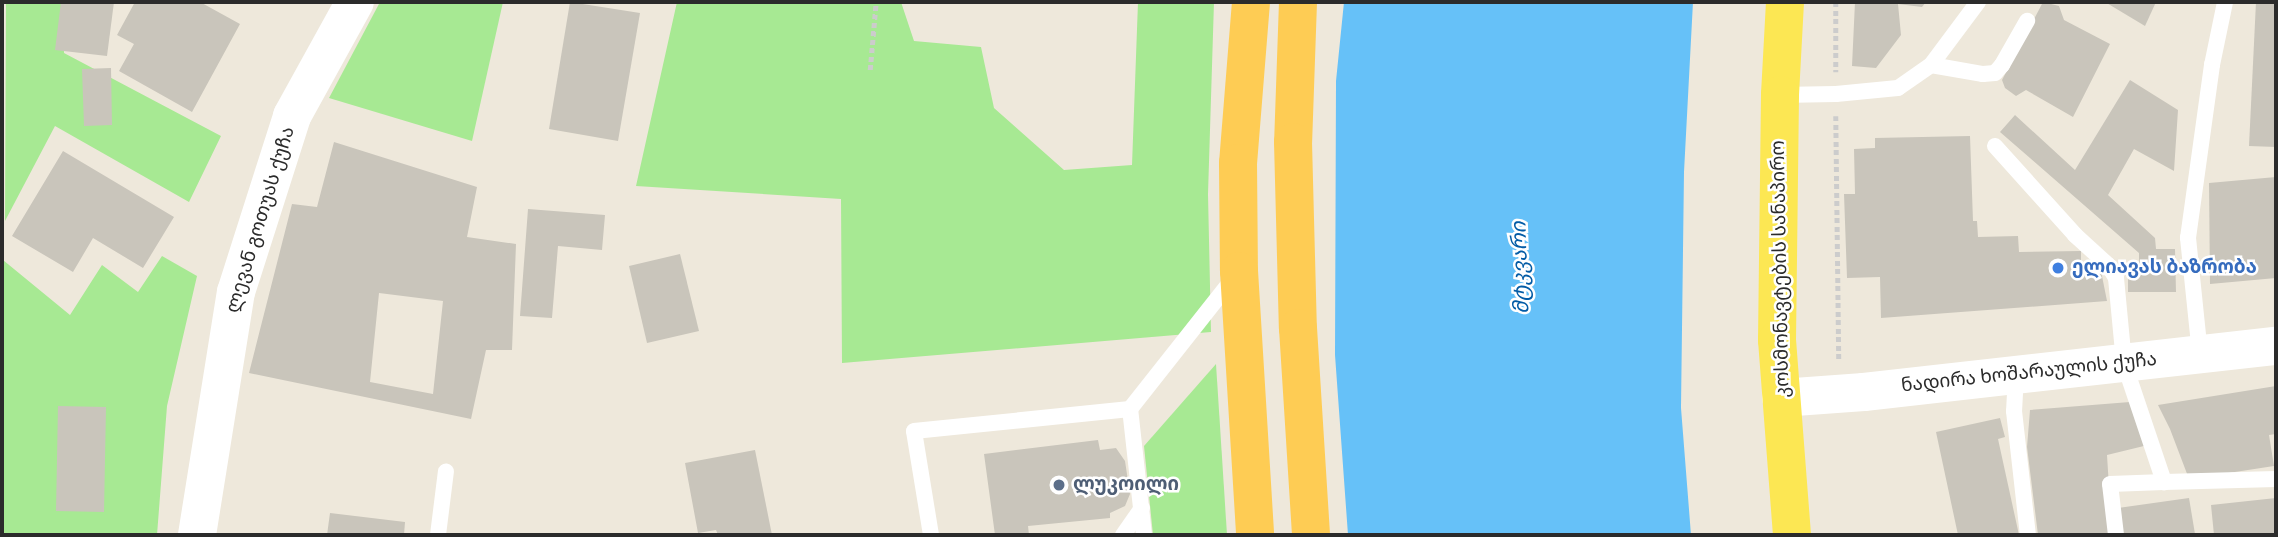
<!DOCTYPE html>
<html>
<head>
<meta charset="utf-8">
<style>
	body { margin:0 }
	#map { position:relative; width:2278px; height:537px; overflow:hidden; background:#eee8db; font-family:Karla,"Noto Sans Georgian",sans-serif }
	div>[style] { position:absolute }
	.green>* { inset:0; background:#a7e993 }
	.water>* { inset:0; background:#66c1f8 }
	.building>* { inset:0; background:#c9c5bb }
	.path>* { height:4.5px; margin-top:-2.25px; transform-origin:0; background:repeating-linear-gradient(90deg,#ccc 0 5px,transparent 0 8.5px) }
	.service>* { height:16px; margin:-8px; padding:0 8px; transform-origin:8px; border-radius:8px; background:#fff }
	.tertiary>* { height:38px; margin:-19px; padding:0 19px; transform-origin:19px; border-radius:19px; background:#fff }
	.primary>* { height:38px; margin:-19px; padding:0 19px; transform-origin:19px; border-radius:19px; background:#fce753 }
	.trunk>* { height:38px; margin:-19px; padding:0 19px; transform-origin:19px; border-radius:19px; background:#fecc54 }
	.dots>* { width:19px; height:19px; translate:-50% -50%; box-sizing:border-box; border:4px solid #fff; border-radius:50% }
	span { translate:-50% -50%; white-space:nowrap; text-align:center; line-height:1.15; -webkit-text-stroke:5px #fff; paint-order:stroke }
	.street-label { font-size:19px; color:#2b2b2b }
	.shop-label { font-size:19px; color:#366cbe; font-weight:700 }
	.left { translate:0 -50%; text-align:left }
	.service-label { font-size:19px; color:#4e5e75; font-weight:700 }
	.water-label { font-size:21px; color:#035ca6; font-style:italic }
	.frame { position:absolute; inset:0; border:4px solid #2b2b2b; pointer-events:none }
</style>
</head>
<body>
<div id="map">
	<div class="green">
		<i style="clip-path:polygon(6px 2px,63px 2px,64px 53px,221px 136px,189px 202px,55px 126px,5px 221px)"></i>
		<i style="clip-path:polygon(380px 2px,503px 2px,472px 141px,329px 98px)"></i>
		<i style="clip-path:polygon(677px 2px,901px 2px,914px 41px,981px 47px,994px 108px,1064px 170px,1132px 165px,1138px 2px,1214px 2px,1208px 194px,1211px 332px,842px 363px,841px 199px,636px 186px)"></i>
		<i style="clip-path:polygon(162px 256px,197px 276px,167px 406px,157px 535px,2px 535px,3px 260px,70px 315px,102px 265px,138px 292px)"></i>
		<i style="clip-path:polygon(1216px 364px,1227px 535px,1153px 535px,1144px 446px)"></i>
	</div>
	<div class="water">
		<i style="clip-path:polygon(1344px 2px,1693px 2px,1684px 172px,1681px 408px,1691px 535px,1348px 535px,1335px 355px,1336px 81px)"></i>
	</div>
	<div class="building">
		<i style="clip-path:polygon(61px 2px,114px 2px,107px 56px,55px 50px)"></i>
		<i style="clip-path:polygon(135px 2px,200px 2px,240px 24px,192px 112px,119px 71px,134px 44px,117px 35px)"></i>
		<i style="clip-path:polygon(570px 2px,640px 13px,618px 141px,549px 129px)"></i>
		<i style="clip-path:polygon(1855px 2px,1926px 2px,1922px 7px,1898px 4px,1901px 35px,1876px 68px,1852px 66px)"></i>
		<i style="clip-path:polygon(2043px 2px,2059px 6px,2064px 20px,2110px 44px,2073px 117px,2026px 90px,2016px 96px,2005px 88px,2002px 80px)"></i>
		<i style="clip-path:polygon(2105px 2px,2156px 2px,2145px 26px)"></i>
		<i style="clip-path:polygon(2256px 2px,2276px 2px,2276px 147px,2249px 146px)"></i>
		<i style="clip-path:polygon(111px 68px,112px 125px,84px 126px,82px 69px)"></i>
		<i style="clip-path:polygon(2130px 80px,2178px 110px,2174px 171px,2134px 149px,2108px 195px,2155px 238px,2156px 249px,2175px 249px,2176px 292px,2128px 292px,2128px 263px,2139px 263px,2139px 253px,2000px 132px,2015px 115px,2075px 170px)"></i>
		<i style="clip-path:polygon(1970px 136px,1973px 221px,1977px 221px,1978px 237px,2018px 236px,2019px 252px,2081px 251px,2081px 266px,2100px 266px,2107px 301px,1881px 318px,1880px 277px,1847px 278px,1844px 194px,1855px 194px,1854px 149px,1875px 148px,1875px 138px)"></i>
		<i style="clip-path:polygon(evenodd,334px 142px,477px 187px,467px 237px,516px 244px,512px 350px,486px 350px,471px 419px,249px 373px,292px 204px,317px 207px,334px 142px,379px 293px,443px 301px,433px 394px,370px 382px,379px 293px)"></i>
		<i style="clip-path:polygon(63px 151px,174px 217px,143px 268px,93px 238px,73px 272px,12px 236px)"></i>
		<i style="clip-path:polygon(2276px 177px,2276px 278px,2210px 284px,2209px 183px)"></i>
		<i style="clip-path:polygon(528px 209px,605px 215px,602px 250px,558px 246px,552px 318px,520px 316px)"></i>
		<i style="clip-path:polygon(680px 254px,699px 331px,647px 343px,629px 266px)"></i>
		<i style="clip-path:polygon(2276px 386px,2276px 434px,2269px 435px,2274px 466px,2189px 479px,2170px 429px,2158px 405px)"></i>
		<i style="clip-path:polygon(2130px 402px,2148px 445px,2107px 455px,2112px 535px,2038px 535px,2027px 447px,2030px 410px)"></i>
		<i style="clip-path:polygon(58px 406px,106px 407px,104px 512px,56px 511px)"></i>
		<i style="clip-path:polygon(2000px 418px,2005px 437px,1998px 439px,2019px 535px,1958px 535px,1936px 432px)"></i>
		<i style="clip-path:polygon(1098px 440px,1100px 450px,1116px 448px,1125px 461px,1130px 494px,1125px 506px,1110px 513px,1110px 518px,1028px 526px,1029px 535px,995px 535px,984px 454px)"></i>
		<i style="clip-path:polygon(755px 450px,772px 535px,718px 535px,716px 530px,698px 533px,685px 463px)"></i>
		<i style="clip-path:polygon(2189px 498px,2195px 534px,2122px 535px,2118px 508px)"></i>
		<i style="clip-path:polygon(2276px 498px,2276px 535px,2214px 535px,2211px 505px)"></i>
		<i style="clip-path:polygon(330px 513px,405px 522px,404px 535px,327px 535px)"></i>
	</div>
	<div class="path">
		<i style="left:1836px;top:2px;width:70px;rotate:90deg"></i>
		<i style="left:870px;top:70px;width:68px;rotate:-85deg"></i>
		<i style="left:1836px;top:116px;width:243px;rotate:89.3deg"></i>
	</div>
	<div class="service">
		<i style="left:1931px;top:65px;width:53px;rotate:9.8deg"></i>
		<i style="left:1983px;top:74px;width:12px;rotate:-5deg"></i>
		<i style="left:1995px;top:73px;width:11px;rotate:-49deg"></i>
		<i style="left:2002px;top:65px;width:51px;rotate:-60.4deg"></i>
		<i style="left:1780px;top:95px;width:56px;rotate:-1deg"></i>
		<i style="left:1836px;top:94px;width:62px;rotate:-5.5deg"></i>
		<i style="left:1898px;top:88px;width:40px;rotate:-34.9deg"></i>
		<i style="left:1931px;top:65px;width:79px;rotate:-53.3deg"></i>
		<i style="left:1995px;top:146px;width:120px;rotate:48deg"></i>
		<i style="left:2075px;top:235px;width:45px;rotate:42.3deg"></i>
		<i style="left:2108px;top:265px;width:15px;rotate:58deg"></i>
		<i style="left:2116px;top:278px;width:85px;rotate:84.6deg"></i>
		<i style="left:2124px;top:363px;width:126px;rotate:71.4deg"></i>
		<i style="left:2164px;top:482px;width:112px;rotate:-1.5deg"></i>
		<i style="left:2200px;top:354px;width:117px;rotate:-95.9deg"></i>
		<i style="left:2188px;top:238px;width:175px;rotate:-82.1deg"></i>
		<i style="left:2212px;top:65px;width:64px;rotate:-78.3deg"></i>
		<i style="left:2016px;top:374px;width:37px;rotate:93deg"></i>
		<i style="left:2014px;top:411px;width:125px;rotate:83.6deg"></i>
		<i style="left:438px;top:535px;width:64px;rotate:-82.9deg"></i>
		<i style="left:931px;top:535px;width:105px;rotate:-99.3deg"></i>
		<i style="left:914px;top:431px;width:217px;rotate:-5.8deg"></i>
		<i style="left:1123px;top:535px;width:33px;rotate:-55deg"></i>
		<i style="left:1144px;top:535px;width:127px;rotate:-96.3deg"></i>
		<i style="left:1130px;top:409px;width:169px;rotate:-51.7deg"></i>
		<i style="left:2116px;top:535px;width:51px;rotate:-96.7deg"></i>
		<i style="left:2110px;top:484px;width:54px;rotate:-2.1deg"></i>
	</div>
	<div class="tertiary">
		<i style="left:1781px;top:398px;width:83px;rotate:-4.1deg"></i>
		<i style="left:1864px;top:392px;width:415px;rotate:-6.4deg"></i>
		<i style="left:197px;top:535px;width:246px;rotate:-80.9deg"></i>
		<i style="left:236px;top:292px;width:185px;rotate:-72.3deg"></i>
		<i style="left:292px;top:116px;width:130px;rotate:-61.1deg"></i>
	</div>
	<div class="primary">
		<i style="left:1785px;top:2px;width:93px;rotate:93.1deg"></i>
		<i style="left:1780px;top:95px;width:245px;rotate:90.7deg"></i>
		<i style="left:1777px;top:340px;width:196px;rotate:85.6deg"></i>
	</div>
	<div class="trunk">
		<i style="left:1251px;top:2px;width:162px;rotate:94.6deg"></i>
		<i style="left:1238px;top:163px;width:108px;rotate:89.5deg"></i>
		<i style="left:1239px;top:271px;width:264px;rotate:86.5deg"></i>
		<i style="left:1298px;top:2px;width:140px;rotate:92deg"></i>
		<i style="left:1293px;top:142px;width:186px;rotate:88.5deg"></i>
		<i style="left:1298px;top:328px;width:207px;rotate:86.4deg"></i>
	</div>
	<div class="dots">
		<i style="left:2058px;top:268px;background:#3f7fe0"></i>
		<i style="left:1059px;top:485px;background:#5c6f8a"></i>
	</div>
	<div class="street-label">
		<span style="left:261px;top:220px;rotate:-73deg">ლევან გოთუას ქუჩა</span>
		<span style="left:1781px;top:269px;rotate:-91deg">კოსმონავტების სანაპირო</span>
		<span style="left:2029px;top:373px;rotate:-6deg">ნადირა ხოშარაულის ქუჩა</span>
	</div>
	<div class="shop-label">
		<span class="left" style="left:2072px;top:268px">ელიავას ბაზრობა</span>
	</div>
	<div class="service-label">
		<span class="left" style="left:1073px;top:485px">ლუკოილი</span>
	</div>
	<div class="water-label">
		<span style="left:1520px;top:268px;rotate:-92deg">მტკვარი</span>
	</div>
	<div class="frame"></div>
</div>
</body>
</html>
